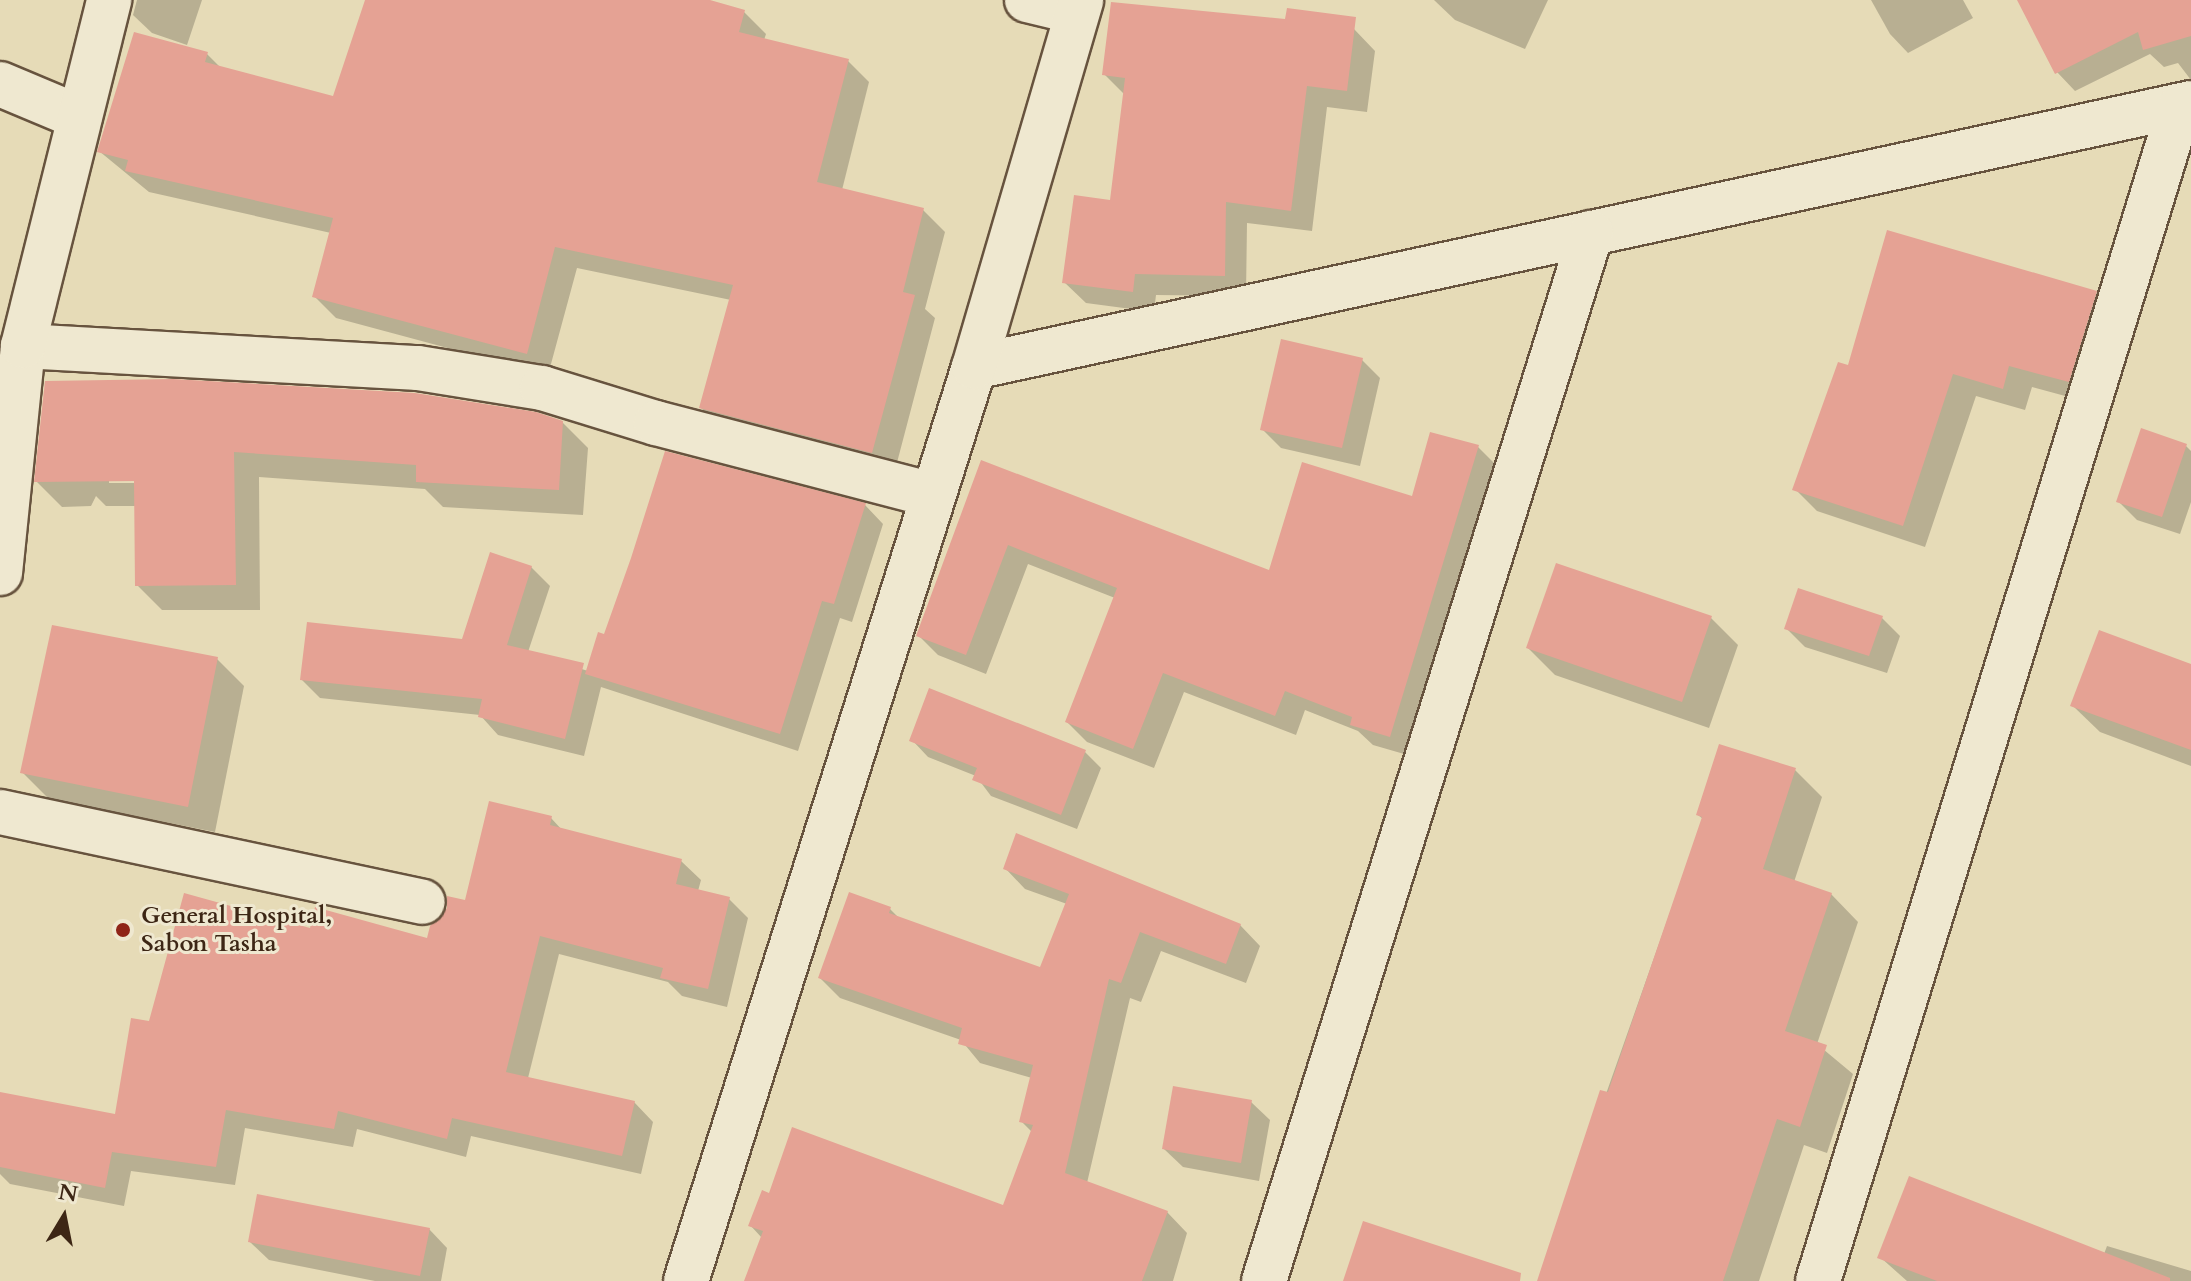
<!DOCTYPE html>
<html>
<head>
<meta charset="utf-8">
<style>
	body { margin:0 }
	#map { position:relative; width:2191px; height:1281px; overflow:hidden; background:#e6dbb7; font-family:Cardo,serif }
	div>[style] { position:absolute }
	.shadow>* { inset:0; background:#0003 }
	.building>* { inset:0; background:#e5a294 }
	.roads { filter:drop-shadow(2px 0 #67533e) drop-shadow(-2px 0 #67533e) drop-shadow(0 2px #67533e) drop-shadow(0 -2px #67533e) }
	.minor>* { height:44px; margin:-22px; padding:0 22px; transform-origin:22px; border-radius:22px; background:#efe8d0 }
	.dots>* { width:22px; height:22px; translate:-50% -50%; box-sizing:border-box; border:4px solid #efe8d0; border-radius:50% }
	span { translate:-50% -50%; white-space:nowrap; text-align:center; line-height:1.15; -webkit-text-stroke:6px #efe8d0; paint-order:stroke }
	.poi-label { font-size:24px; color:#3d2615; font-weight:700 }
	.left { translate:0 -50%; text-align:left }
	.north { position:absolute; left:24px; top:1177px; width:80px; height:80px; -webkit-text-stroke:6px #efe8d0; paint-order:stroke; rotate:10deg; font-size:22px; font-weight:700; line-height:32px; text-align:center; color:#3d2615 }
	.north::after { content:''; display:block; margin:auto; width:28px; height:36px; background:#3d2615; clip-path:polygon(50% 0,100% 100%,50% 72%,0 100%) }
</style>
</head>
<body>
<div id="map">
	<div class="shadow">
		<i style="clip-path:polygon(137px 0,202px 0,187px 45px,152px 33px,133px 15px)"></i>
		<i style="clip-path:polygon(367px 0,703px 0,744px 12px,766px 34px,764px 40px,848px 61px,869px 82px,842px 190px,923px 210px,945px 232px,925px 309px,935px 318px,894px 474px,723px 429px,701px 408px,731px 300px,577px 268px,548px 375px,336px 318px,314px 296px,331px 233px,149px 192px,99px 151px,207px 54px,221px 68px,334px 99px)"></i>
		<i style="clip-path:polygon(1434px 0,1548px 0,1525px 49px,1455px 20px)"></i>
		<i style="clip-path:polygon(1871px 0,1963px 0,1973px 18px,1908px 53px,1890px 34px)"></i>
		<i style="clip-path:polygon(2020px 0,2191px 0,2191px 80px,2178px 63px,2164px 67px,2150px 54px,2075px 91px,2057px 72px)"></i>
		<i style="clip-path:polygon(1354px 29px,1375px 51px,1367px 112px,1327px 107px,1312px 231px,1247px 223px,1246px 296px,1156px 295px,1154px 312px,1086px 303px,1064px 282px,1111px 202px,1125px 95px,1104px 74px)"></i>
		<i style="clip-path:polygon(2096px 292px,2118px 315px,2091px 403px,2032px 387px,2025px 410px,1976px 396px,1925px 547px,1817px 511px,1795px 489px,1849px 367px)"></i>
		<i style="clip-path:polygon(1362px 360px,1380px 378px,1360px 466px,1281px 448px,1262px 429px)"></i>
		<i style="clip-path:polygon(evenodd,173px 381px,562px 422px,588px 448px,583px 515px,443px 507px,425px 489px,259px 477px,260px 610px,162px 610px,137px 585px,136px 506px,106px 506px,96px 496px,91px 506px,62px 507px,36px 481px,173px 381px,109px 479px,144px 479px,144px 483px,109px 483px,109px 479px)"></i>
		<i style="clip-path:polygon(2185px 445px,2191px 451px,2191px 502px,2180px 534px,2137px 520px,2118px 501px)"></i>
		<i style="clip-path:polygon(1478px 447px,1498px 467px,1411px 756px,1373px 745px,1358px 731px,1305px 710px,1296px 735px,1184px 692px,1154px 768px,1087px 742px,1067px 722px,1115px 598px,1028px 564px,986px 674px,938px 655px,918px 635px,982px 462px,1270px 572px,1413px 499px)"></i>
		<i style="clip-path:polygon(865px 505px,883px 524px,852px 622px,840px 618px,798px 751px,601px 687px,584px 756px,498px 735px,480px 715px,320px 698px,302px 680px,464px 641px,531px 567px,550px 586px,528px 652px,588px 671px,605px 636px)"></i>
		<i style="clip-path:polygon(1711px 618px,1738px 645px,1709px 728px,1555px 675px,1528px 648px)"></i>
		<i style="clip-path:polygon(1882px 618px,1900px 636px,1887px 673px,1805px 647px,1787px 629px)"></i>
		<i style="clip-path:polygon(217px 659px,244px 686px,215px 832px,49px 799px,22px 772px)"></i>
		<i style="clip-path:polygon(2191px 666px,2191px 766px,2100px 732px,2073px 706px)"></i>
		<i style="clip-path:polygon(912px 740px,1085px 752px,1101px 768px,1077px 829px,991px 796px,976px 776px,928px 757px)"></i>
		<i style="clip-path:polygon(1795px 770px,1822px 797px,1794px 882px,1831px 894px,1858px 922px,1817px 1044px,1853px 1074px,1827px 1153px,1804px 1145px,1759px 1281px,1540px 1281px,1703px 819px,1698px 815px)"></i>
		<i style="clip-path:polygon(551px 818px,563px 831px,681px 861px,701px 880px,698px 891px,729px 899px,748px 918px,727px 1007px,682px 996px,668px 982px,559px 954px,528px 1078px,634px 1102px,653px 1122px,641px 1174px,471px 1136px,466px 1157px,357px 1129px,353px 1147px,245px 1128px,235px 1185px,131px 1171px,124px 1206px,10px 1184px,0 1174px,0 1112px,117px 1117px,151px 1023px,311px 930px,428px 940px)"></i>
		<i style="clip-path:polygon(1005px 868px,1240px 925px,1260px 946px,1246px 983px,1161px 951px,1141px 1002px,1130px 998px,1087px 1183px,1167px 1212px,1187px 1233px,1173px 1281px,747px 1281px,762px 1238px,750px 1225px,1004px 1208px,1032px 1132px,1022px 1122px,1032px 1078px,980px 1063px,961px 1040px,840px 998px,820px 978px,890px 909px,900px 919px,1041px 970px,1067px 904px,1025px 889px)"></i>
		<i style="clip-path:polygon(1251px 1102px,1270px 1120px,1259px 1181px,1183px 1167px,1164px 1149px)"></i>
		<i style="clip-path:polygon(429px 1229px,447px 1248px,441px 1281px,375px 1281px,269px 1260px,250px 1242px)"></i>
		<i style="clip-path:polygon(2107px 1246px,2191px 1271px,2191px 1281px,1907px 1281px,1880px 1257px,2104px 1254px)"></i>
	</div>
	<div class="building">
		<i style="clip-path:polygon(365px 0,710px 0,745px 10px,739px 32px,849px 59px,817px 182px,924px 208px,903px 292px,915px 295px,872px 453px,699px 408px,733px 285px,555px 247px,527px 354px,312px 297px,333px 218px,125px 171px,128px 160px,97px 152px,134px 32px,208px 52px,205px 62px,333px 96px)"></i>
		<i style="clip-path:polygon(2017px 0,2191px 0,2191px 36px,2143px 50px,2138px 32px,2055px 74px)"></i>
		<i style="clip-path:polygon(1111px 2px,1285px 19px,1287px 8px,1356px 17px,1347px 91px,1307px 86px,1291px 211px,1226px 202px,1225px 276px,1135px 274px,1133px 292px,1062px 283px,1074px 195px,1110px 200px,1125px 78px,1102px 75px)"></i>
		<i style="clip-path:polygon(1887px 230px,2097px 291px,2069px 382px,2009px 366px,2003px 389px,1953px 374px,1903px 526px,1792px 490px,1838px 362px,1848px 365px)"></i>
		<i style="clip-path:polygon(1281px 339px,1363px 358px,1342px 448px,1260px 430px)"></i>
		<i style="clip-path:polygon(173px 379px,415px 393px,536px 412px,563px 421px,559px 490px,416px 482px,416px 465px,234px 452px,236px 585px,135px 586px,134px 481px,34px 482px,45px 381px)"></i>
		<i style="clip-path:polygon(2141px 428px,2187px 444px,2162px 517px,2116px 502px)"></i>
		<i style="clip-path:polygon(1430px 432px,1479px 445px,1390px 737px,1350px 725px,1352px 717px,1285px 691px,1275px 716px,1163px 673px,1133px 749px,1065px 722px,1117px 588px,1008px 545px,966px 655px,916px 636px,981px 460px,1269px 570px,1302px 462px,1412px 496px)"></i>
		<i style="clip-path:polygon(665px 451px,866px 503px,834px 604px,822px 601px,780px 734px,585px 674px,598px 632px,604px 634px,631px 558px)"></i>
		<i style="clip-path:polygon(490px 552px,532px 566px,507px 645px,584px 663px,565px 739px,478px 717px,482px 699px,300px 680px,307px 622px,462px 639px)"></i>
		<i style="clip-path:polygon(1556px 563px,1712px 616px,1682px 702px,1526px 648px)"></i>
		<i style="clip-path:polygon(1798px 588px,1883px 616px,1869px 656px,1784px 629px)"></i>
		<i style="clip-path:polygon(52px 625px,218px 657px,188px 807px,20px 773px)"></i>
		<i style="clip-path:polygon(2099px 630px,2191px 664px,2191px 750px,2070px 706px)"></i>
		<i style="clip-path:polygon(929px 688px,1086px 750px,1061px 815px,972px 780px,977px 768px,909px 741px)"></i>
		<i style="clip-path:polygon(1719px 744px,1796px 768px,1763px 869px,1832px 893px,1785px 1031px,1827px 1045px,1800px 1127px,1777px 1119px,1723px 1281px,1537px 1281px,1600px 1090px,1608px 1092px,1702px 817px,1696px 815px)"></i>
		<i style="clip-path:polygon(489px 801px,552px 816px,550px 825px,682px 859px,676px 884px,730px 897px,708px 989px,660px 978px,663px 968px,540px 936px,506px 1072px,635px 1101px,622px 1156px,452px 1118px,447px 1139px,338px 1111px,334px 1129px,226px 1110px,216px 1167px,112px 1152px,105px 1188px,0 1167px,0 1092px,115px 1114px,131px 1018px,149px 1021px,184px 893px,310px 928px,315px 907px,427px 938px,430px 926px,447px 908px,447px 896px,465px 900px)"></i>
		<i style="clip-path:polygon(1016px 833px,1241px 924px,1226px 964px,1140px 932px,1121px 983px,1109px 979px,1065px 1173px,1168px 1211px,1142px 1281px,744px 1281px,763px 1231px,748px 1226px,762px 1190px,769px 1193px,792px 1127px,1003px 1205px,1033px 1125px,1019px 1122px,1033px 1065px,958px 1044px,962px 1028px,818px 978px,849px 892px,891px 907px,889px 913px,1040px 967px,1069px 894px,1003px 869px)"></i>
		<i style="clip-path:polygon(1173px 1086px,1252px 1100px,1241px 1163px,1162px 1149px)"></i>
		<i style="clip-path:polygon(1909px 1176px,2170px 1278px,2170px 1281px,1937px 1281px,1877px 1258px)"></i>
		<i style="clip-path:polygon(257px 1194px,430px 1228px,420px 1276px,248px 1242px)"></i>
		<i style="clip-path:polygon(1363px 1221px,1521px 1273px,1520px 1281px,1343px 1281px)"></i>
	</div>
	<div class="roads">
		<div class="minor">
			<i style="left:1027px;top:0;width:51px;rotate:13.5deg"></i>
			<i style="left:0;top:84px;width:86px;rotate:22.7deg"></i>
			<i style="left:23px;top:346px;width:396px;rotate:3.2deg"></i>
			<i style="left:418px;top:368px;width:126px;rotate:9.2deg"></i>
			<i style="left:542px;top:388px;width:119px;rotate:17.1deg"></i>
			<i style="left:656px;top:423px;width:286px;rotate:14.6deg"></i>
			<i style="left:974px;top:367px;width:1245px;rotate:-12.24deg"></i>
			<i style="left:0;top:573px;width:228px;rotate:-84.2deg"></i>
			<i style="left:23px;top:346px;width:357px;rotate:-76deg"></i>
			<i style="left:0;top:812px;width:432px;rotate:12deg"></i>
			<i style="left:686px;top:1281px;width:958px;rotate:-72.51deg"></i>
			<i style="left:974px;top:367px;width:382px;rotate:-73.7deg"></i>
			<i style="left:1264px;top:1281px;width:1098px;rotate:-72.67deg"></i>
			<i style="left:1818px;top:1281px;width:1229px;rotate:-72.88deg"></i>
		</div>
	</div>
	<div class="dots">
		<i style="left:123px;top:930px;background:#8f2418"></i>
	</div>
	<div class="poi-label">
		<span class="left" style="left:141px;top:930px">General Hospital,<br>Sabon Tasha</span>
	</div>
	<div class="north">N</div>
</div>
</body>
</html>
